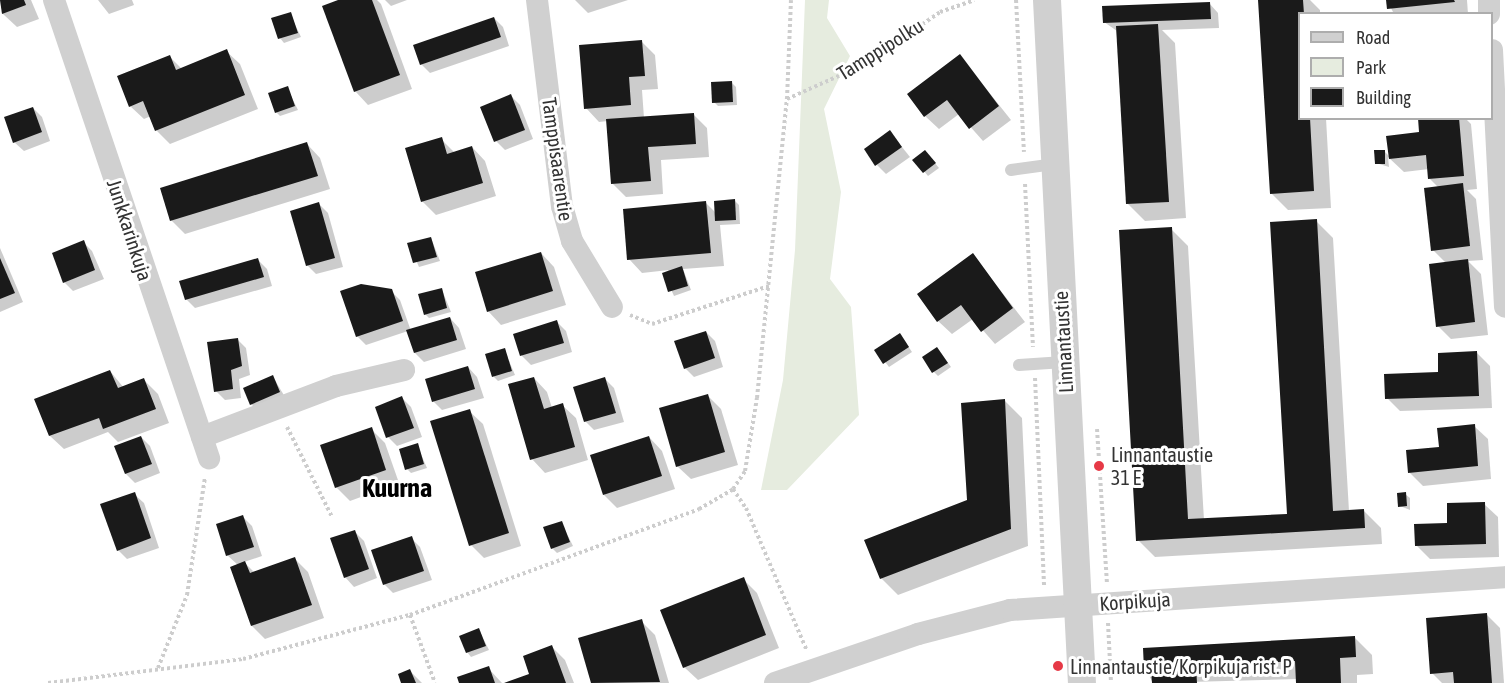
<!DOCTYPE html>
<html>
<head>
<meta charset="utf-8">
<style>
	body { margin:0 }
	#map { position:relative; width:1505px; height:683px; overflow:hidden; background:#fff; font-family:"Asap Condensed",sans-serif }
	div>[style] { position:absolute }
	.green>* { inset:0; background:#e6ecdf }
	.shadow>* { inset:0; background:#0003 }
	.building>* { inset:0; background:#1a1a1a }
	.path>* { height:4px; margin-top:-2px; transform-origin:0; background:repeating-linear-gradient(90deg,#cdcdcd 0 3px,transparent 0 6px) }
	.service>* { height:12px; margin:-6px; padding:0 6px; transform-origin:6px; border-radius:6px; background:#d0d0d0 }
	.minor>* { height:22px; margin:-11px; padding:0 11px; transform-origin:11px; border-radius:11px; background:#d0d0d0 }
	.tertiary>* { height:28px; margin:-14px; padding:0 14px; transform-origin:14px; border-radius:14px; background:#d0d0d0 }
	.dots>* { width:16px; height:16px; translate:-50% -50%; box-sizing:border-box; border:3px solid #fff; border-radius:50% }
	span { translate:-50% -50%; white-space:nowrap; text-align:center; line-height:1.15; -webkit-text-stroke:6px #fff; paint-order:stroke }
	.street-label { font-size:20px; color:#333 }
	.poi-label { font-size:20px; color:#333 }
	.left { translate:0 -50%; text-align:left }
	.district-label { font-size:26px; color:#000; font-weight:700 }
	.legend { position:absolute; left:1298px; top:12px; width:195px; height:108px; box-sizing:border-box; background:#fff; border:2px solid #adadad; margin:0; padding:8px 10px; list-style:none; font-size:18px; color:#333 }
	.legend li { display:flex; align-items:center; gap:12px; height:30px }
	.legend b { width:30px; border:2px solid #adadad }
</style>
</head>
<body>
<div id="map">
	<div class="green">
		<i style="clip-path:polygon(805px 0,829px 0,827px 18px,850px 56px,824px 109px,841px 192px,830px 279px,851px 307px,859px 415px,787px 490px,761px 490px,783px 380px,795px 250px)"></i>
	</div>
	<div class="shadow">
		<i style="clip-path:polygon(0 0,31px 0,39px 19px,17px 27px,3px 14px)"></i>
		<i style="clip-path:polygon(98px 0,132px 0,134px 5px,109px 14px)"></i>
		<i style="clip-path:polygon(342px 0,377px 0,381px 4px,412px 89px,368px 105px,355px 91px)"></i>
		<i style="clip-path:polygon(385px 0,407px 0,391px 6px)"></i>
		<i style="clip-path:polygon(575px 0,628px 0,588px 13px)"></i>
		<i style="clip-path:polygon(1260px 0,1310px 0,1320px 10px,1320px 14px,1300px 14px,1300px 118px,1326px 118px,1331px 208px,1288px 210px,1271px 193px)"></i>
		<i style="clip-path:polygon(1387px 0,1467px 0,1468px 14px,1394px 14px)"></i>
		<i style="clip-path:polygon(1209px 3px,1218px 13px,1219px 28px,1162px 30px,1175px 43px,1186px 218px,1145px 221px,1127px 203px,1117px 31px,1104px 22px)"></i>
		<i style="clip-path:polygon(290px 14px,301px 37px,284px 43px,280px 38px)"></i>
		<i style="clip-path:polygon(494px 18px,503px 27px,509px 46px,430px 73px,421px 64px)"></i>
		<i style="clip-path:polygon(641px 41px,655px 55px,658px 89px,642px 90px,644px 118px,694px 115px,707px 128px,709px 157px,661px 160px,663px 194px,626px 197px,612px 183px,608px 121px,599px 122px,586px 108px)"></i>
		<i style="clip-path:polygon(226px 51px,240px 64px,258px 109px,170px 144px,157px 131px,151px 116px,144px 119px,130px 106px,170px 57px,182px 69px)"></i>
		<i style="clip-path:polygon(960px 56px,1011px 120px,983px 141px,959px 114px,939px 129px,925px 116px)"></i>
		<i style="clip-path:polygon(732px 83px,736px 87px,737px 105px,718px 106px,714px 102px)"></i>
		<i style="clip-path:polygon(287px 88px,298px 110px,280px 116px,276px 112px)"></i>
		<i style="clip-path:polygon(511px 96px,520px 105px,533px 139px,505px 150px,496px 141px)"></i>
		<i style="clip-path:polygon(33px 108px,42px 117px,50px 141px,24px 151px,14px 142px)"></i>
		<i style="clip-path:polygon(1420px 118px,1465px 118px,1471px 124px,1477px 189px,1467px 190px,1476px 199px,1483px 260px,1468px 261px,1481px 274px,1488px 335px,1451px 339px,1438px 326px,1446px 263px,1433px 250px,1439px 188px,1430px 179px,1429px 169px,1404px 172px,1388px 157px,1389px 167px,1376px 163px,1384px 151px,1390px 157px,1421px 134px)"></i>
		<i style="clip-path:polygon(890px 132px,910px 157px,886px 174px,877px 165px)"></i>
		<i style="clip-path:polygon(441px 139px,455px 153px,472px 147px,485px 161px,496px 196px,436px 215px,422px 201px)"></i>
		<i style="clip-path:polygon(307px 144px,320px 158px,330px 189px,185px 234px,171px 220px)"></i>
		<i style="clip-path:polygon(929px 156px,939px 168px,928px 176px,915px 160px)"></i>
		<i style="clip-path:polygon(735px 201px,739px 205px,740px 224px,720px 225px,724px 266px,683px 269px,691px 290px,674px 296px,664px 274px,669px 270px,642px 273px,629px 259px,706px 203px,716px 213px)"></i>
		<i style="clip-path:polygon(319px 204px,328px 213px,343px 267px,316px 274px,307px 265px)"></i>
		<i style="clip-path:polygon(1316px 221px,1333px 238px,1349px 511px,1363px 510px,1381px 528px,1382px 544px,1155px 557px,1138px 540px,1171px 229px,1188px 246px,1204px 520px,1288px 515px)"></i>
		<i style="clip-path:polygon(431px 238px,440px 261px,419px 267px,409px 244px)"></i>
		<i style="clip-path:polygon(83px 242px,92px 251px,104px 279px,73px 291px,64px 282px)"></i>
		<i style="clip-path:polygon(0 248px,23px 302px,0 312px)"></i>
		<i style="clip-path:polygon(541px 253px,554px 267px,566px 305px,501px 325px,488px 311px)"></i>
		<i style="clip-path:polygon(973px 255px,1025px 322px,995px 344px,973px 319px,952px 334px,938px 321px)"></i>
		<i style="clip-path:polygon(258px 260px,267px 269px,272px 286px,195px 308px,186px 299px)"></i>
		<i style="clip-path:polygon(442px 290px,451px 312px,429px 318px,425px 314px)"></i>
		<i style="clip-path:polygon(391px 291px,400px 300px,411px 331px,450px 318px,459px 328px,466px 349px,424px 362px,415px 353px,408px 331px,366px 345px,357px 336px)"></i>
		<i style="clip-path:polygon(557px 322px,566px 331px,572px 352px,531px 365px,522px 356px,515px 335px)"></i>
		<i style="clip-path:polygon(706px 332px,715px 341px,723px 367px,694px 377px,685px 368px)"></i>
		<i style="clip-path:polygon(900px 334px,912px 352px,889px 367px,876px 350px)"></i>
		<i style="clip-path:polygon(237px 339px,246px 348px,250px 375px,239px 379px,241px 398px,225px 400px,216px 391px)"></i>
		<i style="clip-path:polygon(504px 349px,515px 375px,498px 381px,494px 377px)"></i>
		<i style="clip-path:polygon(941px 353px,951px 367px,938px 376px,934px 372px)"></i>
		<i style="clip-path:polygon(1477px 353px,1490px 366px,1492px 408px,1400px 411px,1387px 398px)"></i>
		<i style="clip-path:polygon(468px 367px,477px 377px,484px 398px,442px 410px,433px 401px)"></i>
		<i style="clip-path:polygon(110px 371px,124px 388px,144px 380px,158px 394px,169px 423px,118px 442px,108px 432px,64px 449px,50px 436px,36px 399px)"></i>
		<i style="clip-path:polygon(273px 377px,288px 402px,260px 413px,251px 404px)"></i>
		<i style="clip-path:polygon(534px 378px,547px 392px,552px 408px,562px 405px,576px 418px,588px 460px,545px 473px,532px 459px)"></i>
		<i style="clip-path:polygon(605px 379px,614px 388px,624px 422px,594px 430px,585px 421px)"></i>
		<i style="clip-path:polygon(708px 396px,721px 409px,738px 465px,691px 479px,677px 466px)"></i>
		<i style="clip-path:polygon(402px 398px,411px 407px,422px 437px,397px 446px,388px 437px)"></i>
		<i style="clip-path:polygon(1004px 400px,1022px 418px,1028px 546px,898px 595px,881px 578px,969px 501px)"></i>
		<i style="clip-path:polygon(469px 411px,483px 424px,521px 546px,484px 558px,471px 545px)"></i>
		<i style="clip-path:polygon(1474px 426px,1488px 439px,1491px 479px,1423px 486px,1409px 472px)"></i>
		<i style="clip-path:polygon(371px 429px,385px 443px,399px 483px,350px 501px,336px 487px)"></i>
		<i style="clip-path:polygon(141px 437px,150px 446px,160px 473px,135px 483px,126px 474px,116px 447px)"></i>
		<i style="clip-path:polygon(649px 437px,662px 451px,675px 489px,617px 508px,604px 495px)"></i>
		<i style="clip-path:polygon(417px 445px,427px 468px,411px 473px,407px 469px)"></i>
		<i style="clip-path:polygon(134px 494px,144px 503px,159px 548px,127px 559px,118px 550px)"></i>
		<i style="clip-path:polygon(1405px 494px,1410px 498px,1410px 510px,1400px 506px)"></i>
		<i style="clip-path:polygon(1484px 504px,1498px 517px,1499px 557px,1430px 559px,1416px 545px)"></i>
		<i style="clip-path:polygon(243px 517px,252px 526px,262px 556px,244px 562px,255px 573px,295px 559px,308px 572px,324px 618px,265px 639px,252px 626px,238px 565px,227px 555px)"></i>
		<i style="clip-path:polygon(561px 522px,573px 546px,557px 553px,552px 548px)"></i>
		<i style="clip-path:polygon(355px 532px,364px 541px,377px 578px,354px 587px,345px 577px)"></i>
		<i style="clip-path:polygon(411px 538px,420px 547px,432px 580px,393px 593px,384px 584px)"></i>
		<i style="clip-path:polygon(743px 579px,757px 593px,779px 648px,698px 680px,684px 667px)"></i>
		<i style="clip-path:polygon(1487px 615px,1500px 628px,1504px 683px,1442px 683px,1432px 673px)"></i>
		<i style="clip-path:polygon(641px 621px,655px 635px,669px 683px,592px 683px,580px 639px)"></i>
		<i style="clip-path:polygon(479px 630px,489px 650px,471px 657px,467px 652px)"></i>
		<i style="clip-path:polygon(1354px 637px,1372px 655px,1373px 674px,1357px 675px,1357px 683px,1298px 683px,1298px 679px,1153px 683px,1146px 670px)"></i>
		<i style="clip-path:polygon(552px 647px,565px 660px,574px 683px,508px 683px,531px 675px)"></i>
		<i style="clip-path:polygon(488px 668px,502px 683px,461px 683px)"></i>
		<i style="clip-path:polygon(410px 671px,422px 683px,403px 683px)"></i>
	</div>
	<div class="building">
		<i style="clip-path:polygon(0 0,24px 0,26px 5px,2px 14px)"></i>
		<i style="clip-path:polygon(338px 0,372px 0,400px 75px,354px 92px,322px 6px)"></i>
		<i style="clip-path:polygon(1258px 0,1303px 0,1304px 14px,1300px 14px,1300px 118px,1310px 118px,1314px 191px,1270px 194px)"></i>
		<i style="clip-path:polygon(1386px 0,1454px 0,1455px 2px,1387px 9px)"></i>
		<i style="clip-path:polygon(1210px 2px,1211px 19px,1103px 23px,1102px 6px)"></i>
		<i style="clip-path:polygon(291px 12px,298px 33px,278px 39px,271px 18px)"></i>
		<i style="clip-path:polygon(494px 17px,501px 37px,420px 65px,413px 45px)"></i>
		<i style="clip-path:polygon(1158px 24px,1169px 202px,1126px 204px,1116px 26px)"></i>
		<i style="clip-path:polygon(642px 40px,645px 76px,629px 77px,631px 105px,584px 109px,579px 45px)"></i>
		<i style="clip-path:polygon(227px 49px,245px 95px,155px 131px,143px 101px,129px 107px,117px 76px,170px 55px,176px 70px)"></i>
		<i style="clip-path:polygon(960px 54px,999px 106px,969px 129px,947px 100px,924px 117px,907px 94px)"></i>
		<i style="clip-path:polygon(732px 81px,733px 102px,712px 103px,711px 82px)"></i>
		<i style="clip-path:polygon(288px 86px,295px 106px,275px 113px,268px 93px)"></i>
		<i style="clip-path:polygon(511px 94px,525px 130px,494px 142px,480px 107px)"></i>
		<i style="clip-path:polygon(33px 107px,42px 132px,13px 143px,4px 117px)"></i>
		<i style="clip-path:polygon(694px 113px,696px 144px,648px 147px,651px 181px,611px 184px,606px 119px)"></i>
		<i style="clip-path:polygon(1418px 118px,1459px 118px,1464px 176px,1428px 179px,1426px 155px,1389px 159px,1386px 136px,1419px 132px)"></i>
		<i style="clip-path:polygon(890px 130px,902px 147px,875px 166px,864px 149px)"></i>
		<i style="clip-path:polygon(442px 137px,447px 154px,472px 146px,483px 183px,421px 202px,405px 148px)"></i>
		<i style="clip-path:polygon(307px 142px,318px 176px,170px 221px,160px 188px)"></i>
		<i style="clip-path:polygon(925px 150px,936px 163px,923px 173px,912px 160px)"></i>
		<i style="clip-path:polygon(1374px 150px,1385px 150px,1385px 164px,1375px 164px)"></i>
		<i style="clip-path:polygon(1463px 183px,1470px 246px,1431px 251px,1424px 188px)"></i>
		<i style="clip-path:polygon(735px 199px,736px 220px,715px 221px,714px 201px)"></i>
		<i style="clip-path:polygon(706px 201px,711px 253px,627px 260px,623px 209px)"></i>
		<i style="clip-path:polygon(319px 202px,335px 258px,306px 266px,290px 211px)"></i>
		<i style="clip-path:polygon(1317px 219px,1333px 511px,1364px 509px,1365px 528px,1136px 541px,1119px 230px,1172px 227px,1188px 519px,1287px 514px,1270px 222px)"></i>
		<i style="clip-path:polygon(431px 237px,437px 257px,413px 263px,407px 243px)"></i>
		<i style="clip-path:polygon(84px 240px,95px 270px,63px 283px,52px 253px)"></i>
		<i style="clip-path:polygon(541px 252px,553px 291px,487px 312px,475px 272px)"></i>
		<i style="clip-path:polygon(973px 253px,1013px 308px,981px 332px,961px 305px,937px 322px,917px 294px)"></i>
		<i style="clip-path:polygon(0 258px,15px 293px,0 299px)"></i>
		<i style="clip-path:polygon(258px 258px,264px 277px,185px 300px,179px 281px)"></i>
		<i style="clip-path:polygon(1468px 259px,1475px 322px,1436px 327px,1429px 264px)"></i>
		<i style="clip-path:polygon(682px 266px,688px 286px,668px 292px,662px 273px)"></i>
		<i style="clip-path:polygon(361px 284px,392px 289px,403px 321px,356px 337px,340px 291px)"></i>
		<i style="clip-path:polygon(442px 288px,447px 308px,424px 315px,418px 294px)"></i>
		<i style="clip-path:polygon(450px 317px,457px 340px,414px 353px,406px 330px)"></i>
		<i style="clip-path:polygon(557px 320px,564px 343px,520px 356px,513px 334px)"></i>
		<i style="clip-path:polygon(706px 331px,715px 358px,684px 369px,674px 341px)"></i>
		<i style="clip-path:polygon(900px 333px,909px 347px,883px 364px,874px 350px)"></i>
		<i style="clip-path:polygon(238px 338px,242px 366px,231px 370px,233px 389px,214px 392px,207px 342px)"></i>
		<i style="clip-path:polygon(937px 347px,948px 363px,932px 373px,922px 357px)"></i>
		<i style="clip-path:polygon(505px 348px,512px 371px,492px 377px,485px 354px)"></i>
		<i style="clip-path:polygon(1477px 351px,1479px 396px,1385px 399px,1384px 374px,1438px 372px,1438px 353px)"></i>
		<i style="clip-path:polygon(468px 366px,475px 389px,432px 402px,425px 379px)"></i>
		<i style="clip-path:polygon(110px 370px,118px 388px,144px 378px,156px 409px,103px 429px,99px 418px,49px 436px,34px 399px)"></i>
		<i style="clip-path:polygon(273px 375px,280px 392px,250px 405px,243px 388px)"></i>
		<i style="clip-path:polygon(534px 377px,544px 409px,563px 403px,575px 447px,530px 460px,508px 384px)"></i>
		<i style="clip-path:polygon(605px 377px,616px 413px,584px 422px,573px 387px)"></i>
		<i style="clip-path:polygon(708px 394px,725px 452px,676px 467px,659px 408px)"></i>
		<i style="clip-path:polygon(402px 396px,414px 428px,386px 438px,375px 407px)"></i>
		<i style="clip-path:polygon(1005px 399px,1011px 529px,880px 579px,864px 540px,967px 500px,961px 403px)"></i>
		<i style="clip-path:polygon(470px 409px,509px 533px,469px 546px,430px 421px)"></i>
		<i style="clip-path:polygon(1475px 424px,1478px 466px,1408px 473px,1406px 450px,1439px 447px,1437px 428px)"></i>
		<i style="clip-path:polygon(372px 427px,386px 470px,335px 488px,320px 445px)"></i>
		<i style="clip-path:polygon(141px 436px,152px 464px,125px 474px,114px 446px)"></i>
		<i style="clip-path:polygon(649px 436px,662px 476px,603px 495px,590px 455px)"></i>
		<i style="clip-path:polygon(418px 443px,424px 464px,405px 470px,399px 449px)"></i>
		<i style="clip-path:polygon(135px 492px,151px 538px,117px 551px,100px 504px)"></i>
		<i style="clip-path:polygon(1406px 492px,1407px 506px,1398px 507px,1397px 493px)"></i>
		<i style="clip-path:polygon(1485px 502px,1486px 544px,1415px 546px,1414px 524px,1447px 523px,1447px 503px)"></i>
		<i style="clip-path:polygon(243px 515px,254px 547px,226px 556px,216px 524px)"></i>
		<i style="clip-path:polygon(562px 521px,570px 542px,551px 549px,543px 527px)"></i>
		<i style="clip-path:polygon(355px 530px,369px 569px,344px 578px,330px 538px)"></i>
		<i style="clip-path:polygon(412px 536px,424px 571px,383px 585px,371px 550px)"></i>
		<i style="clip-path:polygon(295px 557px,312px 605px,251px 626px,230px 567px,245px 561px,250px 573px)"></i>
		<i style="clip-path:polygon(744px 577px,766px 635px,683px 668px,660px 610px)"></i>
		<i style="clip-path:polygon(1487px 613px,1492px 683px,1454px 683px,1453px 672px,1430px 674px,1426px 618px)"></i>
		<i style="clip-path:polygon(642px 619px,660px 682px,591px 683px,578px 638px)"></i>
		<i style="clip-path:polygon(479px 628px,486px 646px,466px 653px,459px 636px)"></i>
		<i style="clip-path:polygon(1355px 636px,1356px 657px,1340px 658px,1341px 683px,1296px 683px,1295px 661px,1196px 667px,1197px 683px,1152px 683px,1151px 670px,1144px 670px,1143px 648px)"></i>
		<i style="clip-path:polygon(552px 645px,566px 683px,504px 683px,529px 674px,523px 656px)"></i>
		<i style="clip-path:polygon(489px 666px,495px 683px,459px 683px,457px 677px)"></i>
		<i style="clip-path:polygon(410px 669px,416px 683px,401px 683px,398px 674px)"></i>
	</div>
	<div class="path">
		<i style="left:1016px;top:0;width:152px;rotate:87deg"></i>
		<i style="left:787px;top:99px;width:83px;rotate:-24.1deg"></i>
		<i style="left:863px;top:65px;width:93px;rotate:-34.5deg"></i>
		<i style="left:940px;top:12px;width:36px;rotate:-19deg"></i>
		<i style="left:1025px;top:184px;width:163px;rotate:87.2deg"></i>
		<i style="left:630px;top:315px;width:24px;rotate:22deg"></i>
		<i style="left:652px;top:324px;width:123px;rotate:-18deg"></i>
		<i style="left:1035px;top:378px;width:209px;rotate:87.5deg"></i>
		<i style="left:287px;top:427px;width:101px;rotate:63.4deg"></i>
		<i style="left:1097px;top:429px;width:154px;rotate:86.3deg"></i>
		<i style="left:733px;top:489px;width:23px;rotate:56deg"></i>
		<i style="left:746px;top:508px;width:155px;rotate:66.9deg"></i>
		<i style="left:410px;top:615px;width:72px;rotate:69.8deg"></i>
		<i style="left:1108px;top:623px;width:60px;rotate:87.1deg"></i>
		<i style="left:158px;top:668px;width:79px;rotate:-68.3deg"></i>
		<i style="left:187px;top:595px;width:119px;rotate:-81.3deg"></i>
		<i style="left:48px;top:683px;width:196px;rotate:-7deg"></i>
		<i style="left:243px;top:659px;width:173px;rotate:-14.8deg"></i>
		<i style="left:410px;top:615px;width:308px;rotate:-20.1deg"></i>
		<i style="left:699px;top:509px;width:39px;rotate:-30deg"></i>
		<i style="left:733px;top:489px;width:22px;rotate:-56deg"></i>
		<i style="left:745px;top:471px;width:74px;rotate:-80.7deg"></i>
		<i style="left:757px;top:398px;width:301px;rotate:-84.3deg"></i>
		<i style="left:787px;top:99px;width:99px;rotate:-87.7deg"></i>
	</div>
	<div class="service">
		<i style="left:1011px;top:170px;width:43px;rotate:-7.9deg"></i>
		<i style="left:1019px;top:365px;width:45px;rotate:-3.8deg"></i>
	</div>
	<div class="minor">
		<i style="left:54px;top:0;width:484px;rotate:71.3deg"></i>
		<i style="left:537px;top:0;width:208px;rotate:83.1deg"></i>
		<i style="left:562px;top:206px;width:36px;rotate:74deg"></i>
		<i style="left:572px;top:241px;width:77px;rotate:58.8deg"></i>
		<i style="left:1489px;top:0;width:14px;rotate:90deg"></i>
		<i style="left:1492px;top:50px;width:257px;rotate:87.1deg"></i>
		<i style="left:202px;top:437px;width:143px;rotate:-20.8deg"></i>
		<i style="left:336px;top:386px;width:70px;rotate:-13.2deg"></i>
		<i style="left:775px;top:683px;width:151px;rotate:-18.9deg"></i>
		<i style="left:918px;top:634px;width:95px;rotate:-14.6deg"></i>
		<i style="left:1010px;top:610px;width:496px;rotate:-3.8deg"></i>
	</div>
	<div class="tertiary">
		<i style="left:1047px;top:0;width:684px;rotate:87.07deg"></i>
	</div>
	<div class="dots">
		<i style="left:1099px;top:466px;background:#e63946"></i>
		<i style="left:1058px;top:666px;background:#e63946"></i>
	</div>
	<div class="street-label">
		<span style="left:880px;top:49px;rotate:-32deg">Tamppipolku</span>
		<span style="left:558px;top:159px;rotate:82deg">Tamppisaarentie</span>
		<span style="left:130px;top:230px;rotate:72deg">Junkkarinkuja</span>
		<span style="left:1063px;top:342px;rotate:-93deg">Linnantaustie</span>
		<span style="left:1135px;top:601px;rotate:-4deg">Korpikuja</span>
	</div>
	<div class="poi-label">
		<span class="left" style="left:1111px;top:466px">Linnantaustie<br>31 E</span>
		<span class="left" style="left:1070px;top:666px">Linnantaustie/Korpikuja rist. P</span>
	</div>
	<div class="district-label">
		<span style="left:397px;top:489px">Kuurna</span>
	</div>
	<ul class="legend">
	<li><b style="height:8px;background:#d0d0d0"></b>Road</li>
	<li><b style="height:16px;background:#e6ecdf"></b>Park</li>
	<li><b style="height:16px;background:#1a1a1a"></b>Building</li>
	</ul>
</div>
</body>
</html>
